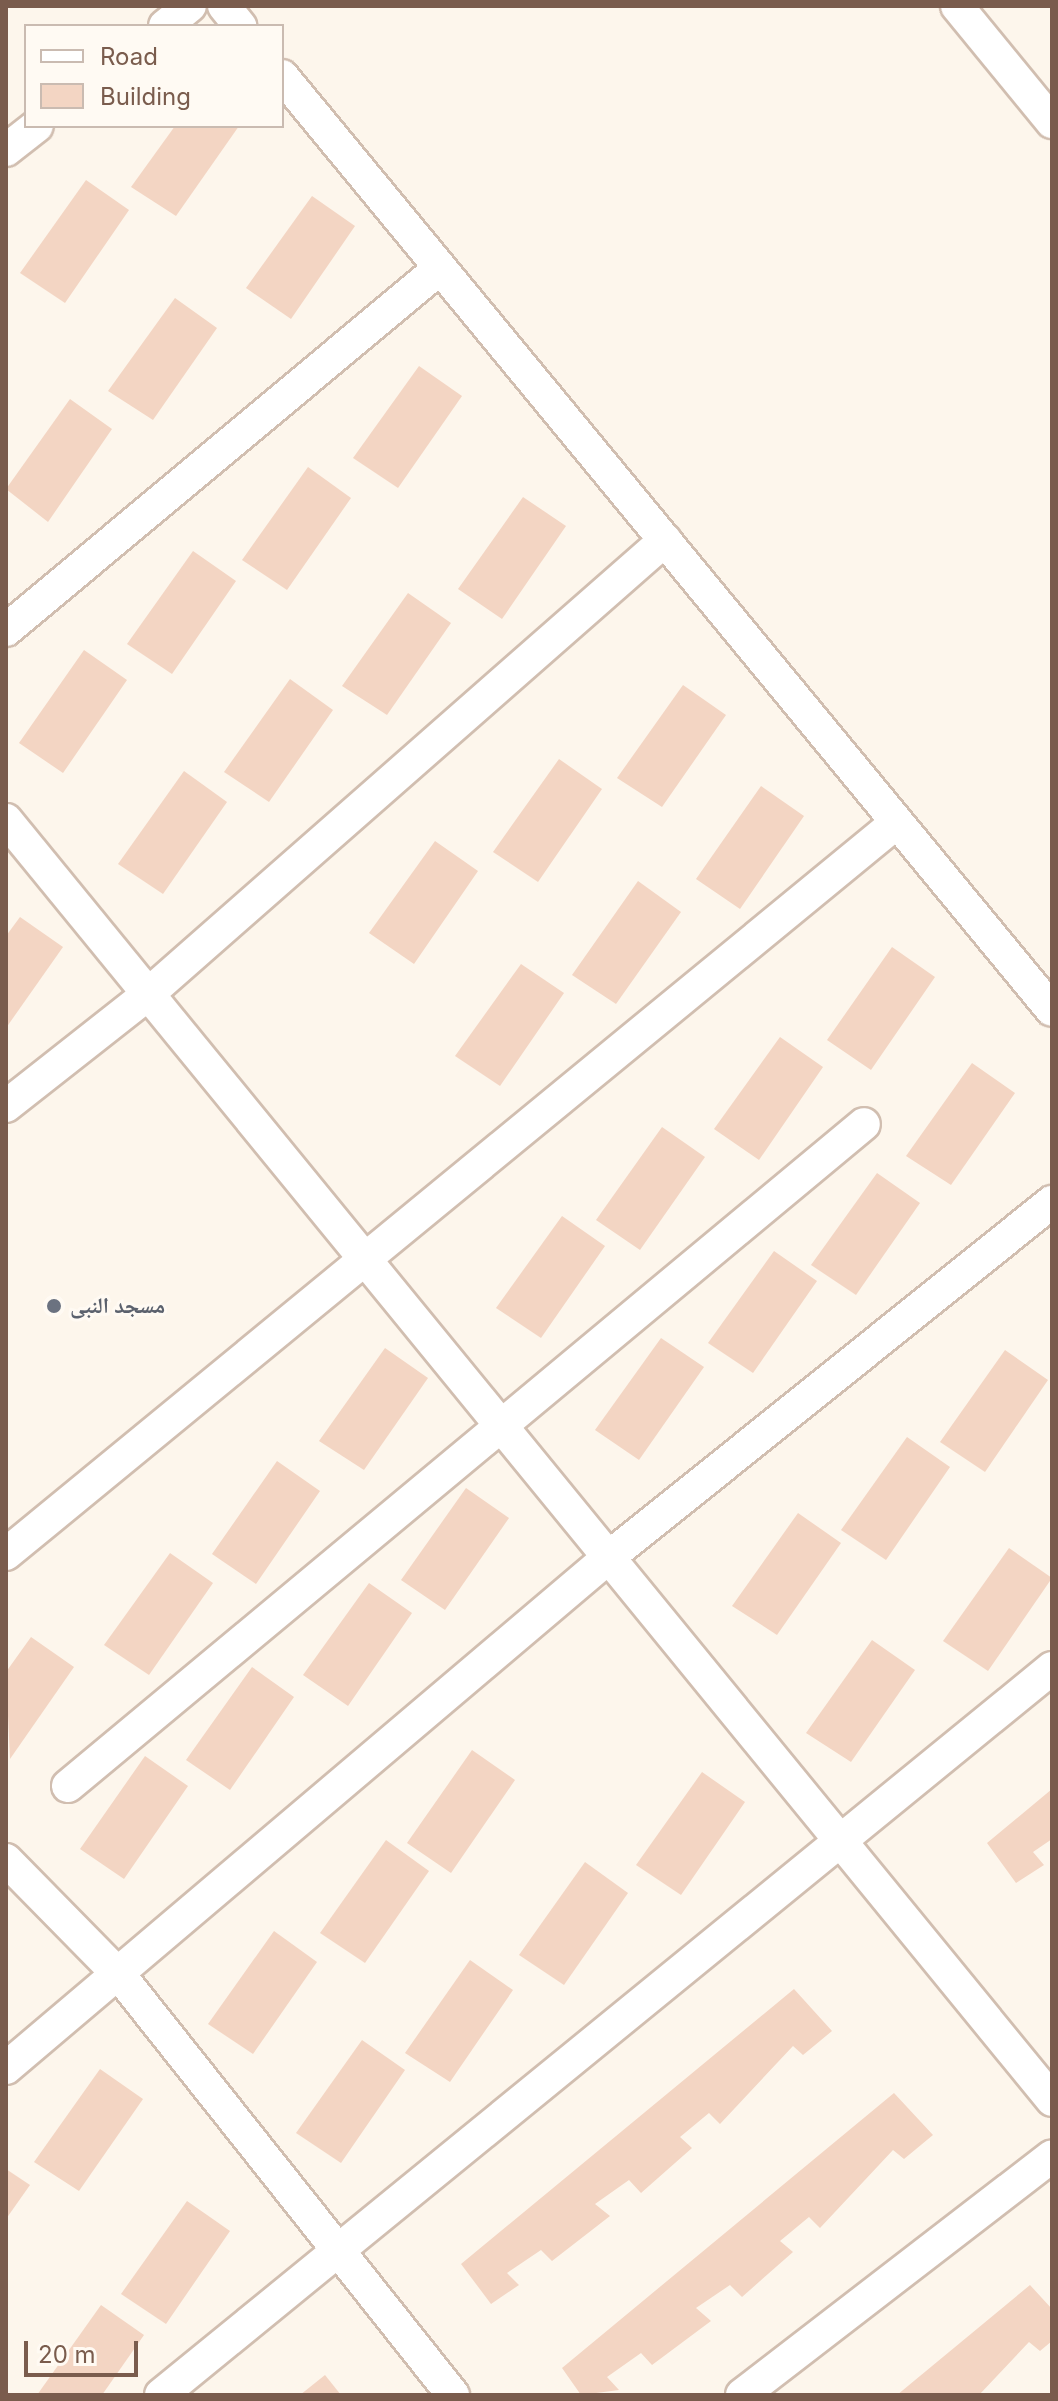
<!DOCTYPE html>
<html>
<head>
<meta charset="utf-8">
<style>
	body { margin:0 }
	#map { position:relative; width:1058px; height:2401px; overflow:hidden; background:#fdf6ec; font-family:Inter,"Noto Naskh Arabic",sans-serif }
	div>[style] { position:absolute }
	.building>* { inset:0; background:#f3d5c3 }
	.roads { filter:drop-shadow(2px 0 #d1beb0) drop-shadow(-2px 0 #d1beb0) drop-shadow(0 2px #d1beb0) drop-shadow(0 -2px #d1beb0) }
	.minor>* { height:32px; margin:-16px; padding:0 16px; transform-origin:16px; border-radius:16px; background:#fff }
	.dots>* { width:22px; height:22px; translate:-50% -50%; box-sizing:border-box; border:4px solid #fffaf3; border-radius:50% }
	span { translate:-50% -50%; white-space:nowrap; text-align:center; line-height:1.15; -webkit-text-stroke:6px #fffaf3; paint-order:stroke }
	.worship-label { font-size:22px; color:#5b616d; font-weight:700 }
	.left { translate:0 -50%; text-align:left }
	.frame { position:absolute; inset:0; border:8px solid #7a5c4d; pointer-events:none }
	.legend { position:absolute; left:24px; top:24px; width:260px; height:104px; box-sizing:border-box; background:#fffaf3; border:2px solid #cabbb1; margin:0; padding:10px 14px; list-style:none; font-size:24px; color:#7a5c4d }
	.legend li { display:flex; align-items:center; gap:16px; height:40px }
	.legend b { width:40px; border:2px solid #cabbb1 }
	.scale { position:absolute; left:24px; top:2341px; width:114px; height:36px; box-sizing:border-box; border:4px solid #7a5c4d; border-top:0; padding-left:10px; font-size:24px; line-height:28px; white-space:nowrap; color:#7a5c4d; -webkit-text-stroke:6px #fffaf3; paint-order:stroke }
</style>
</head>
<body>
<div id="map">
	<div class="building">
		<i style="clip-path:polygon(175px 126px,239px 126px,176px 216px,131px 187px)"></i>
		<i style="clip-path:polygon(86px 180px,129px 210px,65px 303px,20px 273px)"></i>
		<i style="clip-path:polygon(312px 196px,355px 226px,291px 319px,246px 288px)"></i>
		<i style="clip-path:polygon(175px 298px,217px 328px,153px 420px,108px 391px)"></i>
		<i style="clip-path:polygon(419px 366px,462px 396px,398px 488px,353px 458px)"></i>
		<i style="clip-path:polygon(70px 399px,112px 429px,48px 522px,6px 489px)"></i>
		<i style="clip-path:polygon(308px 467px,351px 498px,287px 590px,242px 560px)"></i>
		<i style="clip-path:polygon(523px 497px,566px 526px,502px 619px,458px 589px)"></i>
		<i style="clip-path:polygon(193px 551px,236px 581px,172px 674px,127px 644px)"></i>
		<i style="clip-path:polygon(408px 593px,451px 623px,387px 715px,342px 686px)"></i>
		<i style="clip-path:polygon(84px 650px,127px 680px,63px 773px,19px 743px)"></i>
		<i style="clip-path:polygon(290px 679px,333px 710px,269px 802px,224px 772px)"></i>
		<i style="clip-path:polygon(683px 685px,726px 715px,662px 807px,617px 778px)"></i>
		<i style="clip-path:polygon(559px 759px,602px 789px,538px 882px,493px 852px)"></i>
		<i style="clip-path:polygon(184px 771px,227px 802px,163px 894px,118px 864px)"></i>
		<i style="clip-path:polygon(761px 786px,804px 816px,740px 909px,696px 879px)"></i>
		<i style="clip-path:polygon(435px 841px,478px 871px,414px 964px,369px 933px)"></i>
		<i style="clip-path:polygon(638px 881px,681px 912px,616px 1004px,572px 975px)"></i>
		<i style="clip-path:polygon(20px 917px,63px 947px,6px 1028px,6px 936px)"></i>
		<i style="clip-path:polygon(892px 947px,935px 977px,871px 1070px,827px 1040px)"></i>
		<i style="clip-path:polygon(521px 964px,564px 993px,500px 1086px,455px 1056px)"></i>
		<i style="clip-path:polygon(780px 1037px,823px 1067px,759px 1160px,714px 1129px)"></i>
		<i style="clip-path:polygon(972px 1063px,1015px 1093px,951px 1185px,906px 1156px)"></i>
		<i style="clip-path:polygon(662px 1127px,705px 1157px,640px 1250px,596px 1220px)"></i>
		<i style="clip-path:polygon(877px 1173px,920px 1203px,856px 1295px,811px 1265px)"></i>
		<i style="clip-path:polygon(562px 1216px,605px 1246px,541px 1338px,496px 1308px)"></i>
		<i style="clip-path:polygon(774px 1251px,817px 1281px,753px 1373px,708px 1343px)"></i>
		<i style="clip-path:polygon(661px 1338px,704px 1367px,639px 1460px,595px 1430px)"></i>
		<i style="clip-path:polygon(385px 1348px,428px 1378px,364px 1470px,319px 1441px)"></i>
		<i style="clip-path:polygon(1005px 1350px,1048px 1380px,985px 1472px,940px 1442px)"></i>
		<i style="clip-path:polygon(907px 1437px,950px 1467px,886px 1560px,841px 1530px)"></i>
		<i style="clip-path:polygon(277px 1461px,320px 1491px,256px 1584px,212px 1554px)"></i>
		<i style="clip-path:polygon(466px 1488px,509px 1518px,445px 1610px,401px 1580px)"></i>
		<i style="clip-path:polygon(798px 1513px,841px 1543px,777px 1635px,732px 1606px)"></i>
		<i style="clip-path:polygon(1009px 1548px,1052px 1578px,988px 1671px,943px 1641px)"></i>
		<i style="clip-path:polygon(170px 1553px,213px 1583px,149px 1675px,104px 1645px)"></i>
		<i style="clip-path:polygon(369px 1583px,412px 1613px,348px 1706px,303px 1675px)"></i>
		<i style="clip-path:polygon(31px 1637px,74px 1667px,10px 1759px,6px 1672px)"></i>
		<i style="clip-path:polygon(872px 1640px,915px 1670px,851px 1762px,806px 1733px)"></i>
		<i style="clip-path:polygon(252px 1667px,294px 1697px,230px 1790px,186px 1760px)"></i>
		<i style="clip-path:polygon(472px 1750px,515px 1780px,451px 1873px,407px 1843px)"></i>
		<i style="clip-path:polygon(145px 1756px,188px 1786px,124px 1879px,80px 1849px)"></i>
		<i style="clip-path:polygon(702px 1772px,745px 1802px,681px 1895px,636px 1865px)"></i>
		<i style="clip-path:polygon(1052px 1789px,1052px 1839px,1033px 1852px,1044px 1865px,1016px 1883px,987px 1843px)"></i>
		<i style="clip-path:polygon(386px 1840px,429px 1871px,365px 1963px,320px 1933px)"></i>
		<i style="clip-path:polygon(585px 1862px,628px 1893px,564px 1985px,519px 1955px)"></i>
		<i style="clip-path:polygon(274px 1931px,317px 1962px,253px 2054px,208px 2024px)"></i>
		<i style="clip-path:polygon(470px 1960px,513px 1990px,450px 2082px,405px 2053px)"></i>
		<i style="clip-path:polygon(794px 1989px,832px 2031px,803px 2055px,793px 2046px,720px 2124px,709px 2113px,680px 2137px,692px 2148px,641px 2193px,629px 2180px,595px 2204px,610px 2216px,552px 2261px,541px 2250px,507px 2273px,519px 2285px,491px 2304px,461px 2264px)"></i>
		<i style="clip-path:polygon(362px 2040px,405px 2070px,341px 2163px,296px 2133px)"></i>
		<i style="clip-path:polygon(100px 2069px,143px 2099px,79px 2191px,34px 2162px)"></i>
		<i style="clip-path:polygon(894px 2093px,933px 2135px,904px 2159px,893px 2150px,820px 2228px,809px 2217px,780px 2241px,793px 2252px,742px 2297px,730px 2285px,696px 2308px,711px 2321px,652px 2365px,641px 2353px,607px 2377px,619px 2390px,581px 2395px,562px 2368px)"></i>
		<i style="clip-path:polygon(6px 2169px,30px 2185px,6px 2219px)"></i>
		<i style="clip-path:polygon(187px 2201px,230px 2231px,166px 2324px,121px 2294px)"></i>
		<i style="clip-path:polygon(1030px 2285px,1052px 2309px,1052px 2341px,1040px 2351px,1029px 2342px,979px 2395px,897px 2395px)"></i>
		<i style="clip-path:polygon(101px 2305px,144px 2335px,102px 2395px,37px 2395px)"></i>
		<i style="clip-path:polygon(325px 2375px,341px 2395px,300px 2395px)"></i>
	</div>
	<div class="roads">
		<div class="minor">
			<i style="left:224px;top:6px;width:26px;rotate:51deg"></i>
			<i style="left:957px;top:6px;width:150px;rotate:50.7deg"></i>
			<i style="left:165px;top:26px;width:32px;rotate:-39deg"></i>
			<i style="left:282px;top:76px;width:1210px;rotate:50.5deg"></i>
			<i style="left:6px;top:150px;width:39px;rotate:-38deg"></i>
			<i style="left:6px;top:630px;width:565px;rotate:-39.83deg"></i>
			<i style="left:6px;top:820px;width:1653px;rotate:50.74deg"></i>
			<i style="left:6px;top:1106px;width:178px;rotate:-38.2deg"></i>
			<i style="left:146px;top:996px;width:691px;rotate:-41.3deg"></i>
			<i style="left:6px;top:1554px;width:1153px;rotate:-39.4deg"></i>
			<i style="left:68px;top:1786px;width:1035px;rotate:-39.75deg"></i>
			<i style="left:6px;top:1860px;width:164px;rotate:45.5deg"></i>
			<i style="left:121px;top:1977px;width:534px;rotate:51.54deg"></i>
			<i style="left:6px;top:2068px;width:790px;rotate:-40.28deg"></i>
			<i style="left:609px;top:1557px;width:568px;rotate:-38.71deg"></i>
			<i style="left:161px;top:2395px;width:1150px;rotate:-39.21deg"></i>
			<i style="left:742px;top:2395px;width:391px;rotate:-37.6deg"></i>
		</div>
	</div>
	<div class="dots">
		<i style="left:54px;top:1306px;background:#6b7280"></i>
	</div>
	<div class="worship-label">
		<span class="left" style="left:70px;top:1306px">مسجد النبی</span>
	</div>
	<div class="frame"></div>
	<ul class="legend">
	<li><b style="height:10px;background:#fff"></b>Road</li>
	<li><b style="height:22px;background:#f3d5c3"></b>Building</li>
	</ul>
	<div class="scale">20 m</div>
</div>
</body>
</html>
